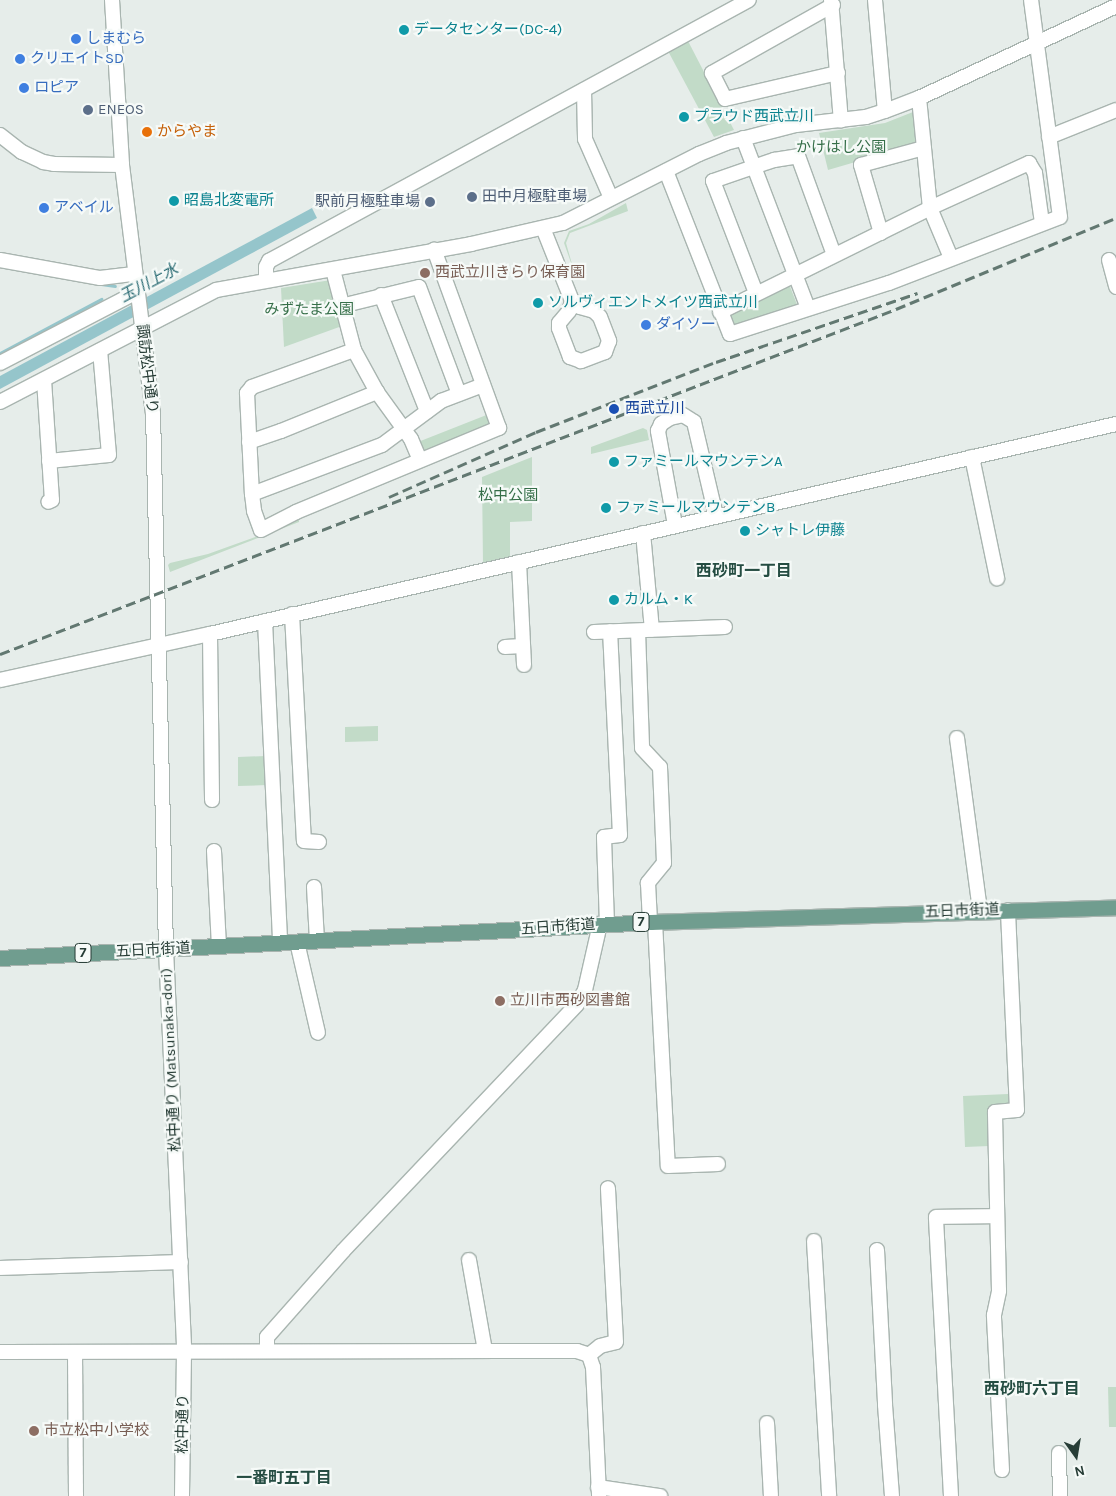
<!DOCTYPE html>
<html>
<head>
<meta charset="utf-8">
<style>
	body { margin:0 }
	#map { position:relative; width:1116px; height:1496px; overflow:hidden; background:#e6edea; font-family:Karla,"Noto Sans JP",sans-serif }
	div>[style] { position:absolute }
	.green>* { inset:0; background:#c2dbc8 }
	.water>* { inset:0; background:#95c5cb }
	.stream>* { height:3px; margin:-1.5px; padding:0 1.5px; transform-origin:1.5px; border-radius:1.5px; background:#95c5cb }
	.roads { filter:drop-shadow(1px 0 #a9b5b0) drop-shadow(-1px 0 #a9b5b0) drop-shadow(0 1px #a9b5b0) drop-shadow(0 -1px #a9b5b0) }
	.minor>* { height:14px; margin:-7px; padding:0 7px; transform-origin:7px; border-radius:7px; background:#fff }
	.major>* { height:15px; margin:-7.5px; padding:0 7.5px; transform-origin:7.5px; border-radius:7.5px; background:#709d8f }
	.rail>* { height:3px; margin-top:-1.5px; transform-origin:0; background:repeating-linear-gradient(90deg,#627871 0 10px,transparent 0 15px) }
	.dots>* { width:14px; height:14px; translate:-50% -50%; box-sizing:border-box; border:2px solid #f6faf8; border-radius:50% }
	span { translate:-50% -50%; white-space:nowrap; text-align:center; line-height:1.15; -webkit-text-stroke:4.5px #f6faf8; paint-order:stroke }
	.shield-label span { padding:1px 4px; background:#f6faf8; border:1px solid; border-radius:4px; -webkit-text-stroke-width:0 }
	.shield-label { font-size:14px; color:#273d36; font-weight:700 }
	.culture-label { font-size:15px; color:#0d838f }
	.left { translate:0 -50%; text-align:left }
	.shop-label { font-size:15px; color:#366cbe }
	.service-label { font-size:15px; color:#4e5e75 }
	.right { translate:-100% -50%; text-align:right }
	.food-label { font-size:15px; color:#c56008 }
	.park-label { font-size:15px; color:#366f49 }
	.education-label { font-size:15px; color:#785e54 }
	.street-label { font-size:15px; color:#273d36 }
	.transit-label { font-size:15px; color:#164399 }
	.water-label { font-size:16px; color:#286a72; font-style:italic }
	.neighbourhood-label { font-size:16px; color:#254d42; font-weight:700 }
	.north { position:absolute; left:1051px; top:1431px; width:50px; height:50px; -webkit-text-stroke:4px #f6faf8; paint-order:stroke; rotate:167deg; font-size:14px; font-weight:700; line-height:20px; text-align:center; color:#273d36 }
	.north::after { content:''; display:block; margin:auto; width:18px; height:22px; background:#273d36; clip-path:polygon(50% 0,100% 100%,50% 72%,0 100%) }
</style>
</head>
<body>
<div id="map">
	<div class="green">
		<i style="clip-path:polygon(688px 41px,734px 130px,714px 137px,668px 51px)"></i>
		<i style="clip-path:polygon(913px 112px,917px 144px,828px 170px,819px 133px,885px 123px)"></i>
		<i style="clip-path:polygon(626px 203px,628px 211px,570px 233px,566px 243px,574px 271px,564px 243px,569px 231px,589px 224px)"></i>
		<i style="clip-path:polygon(331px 280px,342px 326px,284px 347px,281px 288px)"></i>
		<i style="clip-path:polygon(789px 284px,798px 307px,734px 328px,729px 315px)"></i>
		<i style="clip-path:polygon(489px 414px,492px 424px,426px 453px,421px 452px,418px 442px)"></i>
		<i style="clip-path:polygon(643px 428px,647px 430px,649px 440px,591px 454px,591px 447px)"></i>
		<i style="clip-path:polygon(532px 457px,532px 521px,510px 522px,510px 557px,483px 564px,482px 477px)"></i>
		<i style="clip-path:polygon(299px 514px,299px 522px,170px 572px,168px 565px,170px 563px,208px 554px,264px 534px)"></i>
		<i style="clip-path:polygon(378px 726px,378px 741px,345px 742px,345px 727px)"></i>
		<i style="clip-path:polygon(266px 756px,267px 785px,238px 786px,238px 757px)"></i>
		<i style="clip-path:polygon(1008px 1094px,1009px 1106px,988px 1107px,989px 1146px,965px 1147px,963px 1096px)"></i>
		<i style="clip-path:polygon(1108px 1387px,1116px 1387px,1116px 1427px,1109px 1427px)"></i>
	</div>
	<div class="water">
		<i style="clip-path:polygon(312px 208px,317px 218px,0 389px,0 376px)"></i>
	</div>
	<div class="stream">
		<i style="left:101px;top:284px;width:14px;rotate:8deg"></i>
		<i style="left:0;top:353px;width:115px;rotate:-28.1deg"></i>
	</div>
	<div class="roads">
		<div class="minor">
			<i style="left:112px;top:0;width:165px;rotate:86.5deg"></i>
			<i style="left:122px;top:165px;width:250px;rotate:82.9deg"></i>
			<i style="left:153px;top:413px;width:536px;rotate:88.61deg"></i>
			<i style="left:166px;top:949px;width:403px;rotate:87.4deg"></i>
			<i style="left:184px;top:1352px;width:144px;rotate:90.8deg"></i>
			<i style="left:831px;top:0;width:121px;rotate:85.3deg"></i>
			<i style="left:875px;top:0;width:111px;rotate:84.9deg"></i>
			<i style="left:833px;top:5px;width:139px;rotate:150.7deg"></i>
			<i style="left:712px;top:73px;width:29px;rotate:63deg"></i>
			<i style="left:725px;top:99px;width:116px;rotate:-13deg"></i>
			<i style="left:584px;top:90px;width:49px;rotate:88.8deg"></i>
			<i style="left:585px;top:139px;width:64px;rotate:66.2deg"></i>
			<i style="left:919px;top:98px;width:111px;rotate:84.3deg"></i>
			<i style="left:930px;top:208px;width:54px;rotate:67.2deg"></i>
			<i style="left:0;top:135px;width:28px;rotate:38deg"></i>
			<i style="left:22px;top:152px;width:23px;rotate:25deg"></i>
			<i style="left:43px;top:162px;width:11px;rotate:10deg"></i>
			<i style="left:54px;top:164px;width:68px;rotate:0.8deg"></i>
			<i style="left:1049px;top:137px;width:72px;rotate:-21.9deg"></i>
			<i style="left:743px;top:138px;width:182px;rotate:69.1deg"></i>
			<i style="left:666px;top:171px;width:175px;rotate:68.6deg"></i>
			<i style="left:730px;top:334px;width:167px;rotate:-17.8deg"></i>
			<i style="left:889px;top:283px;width:183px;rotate:-21.1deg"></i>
			<i style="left:1060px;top:217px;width:219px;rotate:-97.6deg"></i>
			<i style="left:543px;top:228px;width:79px;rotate:68.3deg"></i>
			<i style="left:572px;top:301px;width:10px;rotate:37deg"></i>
			<i style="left:580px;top:307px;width:15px;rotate:16deg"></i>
			<i style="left:594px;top:311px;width:8px;rotate:45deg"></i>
			<i style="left:600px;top:317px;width:26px;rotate:69deg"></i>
			<i style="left:609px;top:341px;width:12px;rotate:110deg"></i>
			<i style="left:605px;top:352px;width:26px;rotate:159deg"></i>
			<i style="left:581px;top:361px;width:12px;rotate:-160deg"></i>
			<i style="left:570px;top:357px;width:31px;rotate:-111deg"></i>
			<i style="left:559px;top:328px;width:5px;rotate:-90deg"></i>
			<i style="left:559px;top:323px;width:16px;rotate:-50deg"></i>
			<i style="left:569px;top:311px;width:10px;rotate:-73deg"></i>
			<i style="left:881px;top:233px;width:71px;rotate:-106.4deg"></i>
			<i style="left:861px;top:165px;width:65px;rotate:-15.1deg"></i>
			<i style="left:0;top:260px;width:102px;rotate:10.2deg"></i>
			<i style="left:100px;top:278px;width:34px;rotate:-7deg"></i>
			<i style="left:1109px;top:260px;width:28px;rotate:75deg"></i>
			<i style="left:333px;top:270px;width:83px;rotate:75.3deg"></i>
			<i style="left:354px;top:350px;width:48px;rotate:61.3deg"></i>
			<i style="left:377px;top:392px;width:58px;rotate:54.1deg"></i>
			<i style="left:411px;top:439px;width:23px;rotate:67deg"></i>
			<i style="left:266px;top:280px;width:13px;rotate:-90deg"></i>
			<i style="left:266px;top:267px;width:7px;rotate:-63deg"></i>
			<i style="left:269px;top:261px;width:546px;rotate:-28.54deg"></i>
			<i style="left:756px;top:293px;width:120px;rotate:-111deg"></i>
			<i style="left:713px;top:181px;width:65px;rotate:-19deg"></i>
			<i style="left:774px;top:160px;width:24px;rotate:-9deg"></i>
			<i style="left:798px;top:156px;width:105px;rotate:70deg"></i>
			<i style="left:381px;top:295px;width:125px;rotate:68.4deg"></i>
			<i style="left:341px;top:306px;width:80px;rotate:-13.7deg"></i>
			<i style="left:419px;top:287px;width:114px;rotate:69.5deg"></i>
			<i style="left:720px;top:312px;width:234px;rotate:-26.3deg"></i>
			<i style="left:930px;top:208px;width:109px;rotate:-24.4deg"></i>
			<i style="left:1029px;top:163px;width:12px;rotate:59deg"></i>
			<i style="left:1035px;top:173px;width:50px;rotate:82deg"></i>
			<i style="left:354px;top:350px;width:109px;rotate:160.1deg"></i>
			<i style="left:252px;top:387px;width:8px;rotate:130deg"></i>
			<i style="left:247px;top:393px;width:101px;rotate:87.2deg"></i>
			<i style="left:252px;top:494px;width:17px;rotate:83deg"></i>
			<i style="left:254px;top:511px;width:20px;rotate:70deg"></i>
			<i style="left:261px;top:530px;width:39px;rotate:-27deg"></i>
			<i style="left:296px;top:512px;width:220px;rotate:-22.5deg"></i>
			<i style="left:499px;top:428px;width:190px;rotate:-110deg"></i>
			<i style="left:0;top:363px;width:154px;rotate:-27.4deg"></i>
			<i style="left:44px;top:380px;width:120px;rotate:86.2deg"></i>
			<i style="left:52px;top:500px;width:4px;rotate:153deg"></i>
			<i style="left:0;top:402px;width:243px;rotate:-27.4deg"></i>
			<i style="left:216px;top:290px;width:259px;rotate:-10.2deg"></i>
			<i style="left:471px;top:244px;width:94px;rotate:-12.9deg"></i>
			<i style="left:563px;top:223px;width:153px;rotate:-26.9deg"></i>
			<i style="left:699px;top:154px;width:29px;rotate:-22deg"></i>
			<i style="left:726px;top:143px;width:72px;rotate:-14.4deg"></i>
			<i style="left:796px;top:125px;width:70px;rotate:-6.5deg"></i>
			<i style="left:866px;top:117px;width:20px;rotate:-18deg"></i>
			<i style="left:885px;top:111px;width:36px;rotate:-21deg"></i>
			<i style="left:919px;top:98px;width:217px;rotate:-25deg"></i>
			<i style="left:249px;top:442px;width:34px;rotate:-19deg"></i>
			<i style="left:281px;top:431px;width:104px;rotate:-22.1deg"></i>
			<i style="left:972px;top:457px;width:124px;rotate:78.3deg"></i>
			<i style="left:49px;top:461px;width:60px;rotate:-5.7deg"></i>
			<i style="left:109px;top:455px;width:105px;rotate:-94.9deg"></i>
			<i style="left:252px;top:494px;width:139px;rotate:-20.7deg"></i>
			<i style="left:382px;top:445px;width:74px;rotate:-36.7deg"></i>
			<i style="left:441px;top:401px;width:45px;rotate:-20.9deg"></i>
			<i style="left:675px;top:525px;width:96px;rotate:-100.3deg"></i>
			<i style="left:658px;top:431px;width:8px;rotate:-67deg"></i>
			<i style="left:661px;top:424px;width:11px;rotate:-34deg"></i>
			<i style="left:670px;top:418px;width:13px;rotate:-13deg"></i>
			<i style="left:683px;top:415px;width:13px;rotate:32deg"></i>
			<i style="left:694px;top:422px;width:97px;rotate:76.8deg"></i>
			<i style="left:643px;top:533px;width:97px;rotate:84.7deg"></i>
			<i style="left:519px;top:562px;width:103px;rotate:87.2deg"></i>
			<i style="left:292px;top:614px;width:227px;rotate:87deg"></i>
			<i style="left:304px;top:841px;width:15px;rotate:4deg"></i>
			<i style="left:265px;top:621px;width:322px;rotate:87.3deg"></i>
			<i style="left:638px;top:631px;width:117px;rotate:88deg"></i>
			<i style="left:642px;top:748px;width:26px;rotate:47deg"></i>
			<i style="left:660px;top:767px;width:96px;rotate:87.6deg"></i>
			<i style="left:664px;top:863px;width:26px;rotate:129deg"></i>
			<i style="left:648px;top:883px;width:39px;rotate:87deg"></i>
			<i style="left:594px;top:632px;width:131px;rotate:-2.2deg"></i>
			<i style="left:210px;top:634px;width:166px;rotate:89.3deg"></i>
			<i style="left:505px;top:647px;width:17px;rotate:-3deg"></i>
			<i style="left:0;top:680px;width:215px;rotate:-12.4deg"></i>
			<i style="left:210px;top:634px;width:930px;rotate:-13.05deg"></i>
			<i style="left:957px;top:738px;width:174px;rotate:82.4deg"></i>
			<i style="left:214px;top:851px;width:95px;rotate:87deg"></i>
			<i style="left:314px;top:887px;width:54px;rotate:86.8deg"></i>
			<i style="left:655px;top:922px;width:244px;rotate:87deg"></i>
			<i style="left:668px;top:1166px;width:50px;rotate:-2.3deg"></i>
			<i style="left:607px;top:924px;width:87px;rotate:-92deg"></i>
			<i style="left:604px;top:837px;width:16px;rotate:-7deg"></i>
			<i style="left:620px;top:835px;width:204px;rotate:-92.8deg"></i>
			<i style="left:297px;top:942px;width:93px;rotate:77deg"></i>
			<i style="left:814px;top:1241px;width:255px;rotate:86.6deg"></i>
			<i style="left:877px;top:1250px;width:155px;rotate:87deg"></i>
			<i style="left:885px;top:1405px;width:91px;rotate:85.6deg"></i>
			<i style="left:469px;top:1260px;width:92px;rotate:80deg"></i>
			<i style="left:0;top:1268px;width:181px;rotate:-1.9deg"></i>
			<i style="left:267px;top:1351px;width:14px;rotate:-90deg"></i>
			<i style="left:267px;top:1337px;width:115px;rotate:-48.5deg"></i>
			<i style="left:343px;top:1251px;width:340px;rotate:-46.5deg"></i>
			<i style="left:577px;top:1004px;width:16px;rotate:-60deg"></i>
			<i style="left:585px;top:990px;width:68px;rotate:-77.2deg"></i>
			<i style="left:0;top:1352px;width:577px;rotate:-0.1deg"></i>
			<i style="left:577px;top:1351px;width:13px;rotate:18deg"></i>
			<i style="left:589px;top:1355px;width:13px;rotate:72deg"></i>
			<i style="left:593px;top:1367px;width:129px;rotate:87.3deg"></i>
			<i style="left:75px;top:1352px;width:144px;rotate:89.6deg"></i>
			<i style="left:589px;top:1355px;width:14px;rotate:-39deg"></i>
			<i style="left:600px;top:1346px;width:16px;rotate:-14deg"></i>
			<i style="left:616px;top:1342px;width:154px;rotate:-93deg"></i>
			<i style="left:767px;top:1423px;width:73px;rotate:86.9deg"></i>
			<i style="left:1059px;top:1453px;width:43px;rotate:88.7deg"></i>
			<i style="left:1002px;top:1470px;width:155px;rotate:-93deg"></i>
			<i style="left:994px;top:1315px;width:25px;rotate:-78deg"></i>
			<i style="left:999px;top:1291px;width:179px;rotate:-91.3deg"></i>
			<i style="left:995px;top:1112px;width:22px;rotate:-5deg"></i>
			<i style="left:1017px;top:1110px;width:200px;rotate:-92.6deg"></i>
			<i style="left:598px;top:1487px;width:63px;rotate:8.3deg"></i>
			<i style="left:951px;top:1496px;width:279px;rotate:-93.1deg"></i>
			<i style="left:936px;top:1217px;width:61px;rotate:-0.9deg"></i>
		</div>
		<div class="major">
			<i style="left:0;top:958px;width:651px;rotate:-3.17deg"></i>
			<i style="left:650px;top:922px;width:466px;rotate:-1.8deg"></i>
		</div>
	</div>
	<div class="rail">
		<i style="left:389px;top:497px;width:161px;rotate:-23.9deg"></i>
		<i style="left:536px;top:432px;width:193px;rotate:-21.3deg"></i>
		<i style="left:716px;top:362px;width:213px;rotate:-18.9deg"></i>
		<i style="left:0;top:654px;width:960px;rotate:-21.06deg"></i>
		<i style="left:896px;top:309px;width:238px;rotate:-22.5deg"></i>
	</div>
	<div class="dots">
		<i style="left:404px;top:30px;background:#0f9aa8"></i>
		<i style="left:76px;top:39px;background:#3f7fe0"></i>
		<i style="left:20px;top:59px;background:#3f7fe0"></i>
		<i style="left:24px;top:88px;background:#3f7fe0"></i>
		<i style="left:88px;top:110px;background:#5c6f8a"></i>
		<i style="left:684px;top:117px;background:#0f9aa8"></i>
		<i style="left:147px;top:132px;background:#e8710a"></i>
		<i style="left:472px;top:197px;background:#5c6f8a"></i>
		<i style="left:174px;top:201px;background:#0f9aa8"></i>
		<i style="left:430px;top:202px;background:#5c6f8a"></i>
		<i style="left:44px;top:208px;background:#3f7fe0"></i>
		<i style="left:425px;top:273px;background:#8d6e63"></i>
		<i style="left:538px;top:303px;background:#0f9aa8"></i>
		<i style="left:646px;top:325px;background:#3f7fe0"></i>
		<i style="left:614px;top:409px;background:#1a4fb4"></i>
		<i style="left:614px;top:462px;background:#0f9aa8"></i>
		<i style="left:606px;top:508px;background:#0f9aa8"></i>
		<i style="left:745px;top:531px;background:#0f9aa8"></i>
		<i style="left:614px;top:600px;background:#0f9aa8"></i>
		<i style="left:500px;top:1001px;background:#8d6e63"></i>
		<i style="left:34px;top:1431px;background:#8d6e63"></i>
	</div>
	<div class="shield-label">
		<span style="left:641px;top:922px">7</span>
		<span style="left:83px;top:953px">7</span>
	</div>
	<div class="culture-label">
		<span class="left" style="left:414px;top:30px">データセンター(DC-4)</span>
		<span class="left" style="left:694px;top:117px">プラウド西武立川</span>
		<span class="left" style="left:184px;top:201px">昭島北変電所</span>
		<span class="left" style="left:548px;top:303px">ソルヴィエントメイツ西武立川</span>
		<span class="left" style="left:624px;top:462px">ファミールマウンテンA</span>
		<span class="left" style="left:616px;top:508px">ファミールマウンテンB</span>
		<span class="left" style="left:755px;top:531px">シャトレ伊藤</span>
		<span class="left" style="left:624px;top:600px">カルム・K</span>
	</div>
	<div class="shop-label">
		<span class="left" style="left:86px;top:39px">しまむら</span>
		<span class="left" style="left:30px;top:59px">クリエイトSD</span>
		<span class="left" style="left:34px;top:88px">ロピア</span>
		<span class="left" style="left:54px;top:208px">アベイル</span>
		<span class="left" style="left:656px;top:325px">ダイソー</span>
	</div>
	<div class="service-label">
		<span class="left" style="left:98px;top:110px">ENEOS</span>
		<span class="left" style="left:482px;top:197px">田中月極駐車場</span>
		<span class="right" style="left:420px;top:202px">駅前月極駐車場</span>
	</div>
	<div class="food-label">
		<span class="left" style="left:157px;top:132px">からやま</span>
	</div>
	<div class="park-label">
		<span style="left:841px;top:148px">かけはし公園</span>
		<span style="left:309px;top:310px">みずたま公園</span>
		<span style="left:508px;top:496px">松中公園</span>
	</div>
	<div class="education-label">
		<span class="left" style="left:435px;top:273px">西武立川きらり保育園</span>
		<span class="left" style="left:510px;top:1001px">立川市西砂図書館</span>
		<span class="left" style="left:44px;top:1431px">市立松中小学校</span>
	</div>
	<div class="street-label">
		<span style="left:147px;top:369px;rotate:83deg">諏訪松中通り</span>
		<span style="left:962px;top:911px;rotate:-2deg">五日市街道</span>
		<span style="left:558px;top:927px;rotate:-4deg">五日市街道</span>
		<span style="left:153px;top:950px;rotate:-3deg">五日市街道</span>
		<span style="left:171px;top:1060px;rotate:-93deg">松中通り (Matsunaka-dori)</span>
		<span style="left:183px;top:1424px;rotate:-89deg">松中通り</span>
	</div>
	<div class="transit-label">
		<span class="left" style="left:625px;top:409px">西武立川</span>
	</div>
	<div class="water-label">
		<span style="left:149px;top:283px;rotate:-28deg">玉川上水</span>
	</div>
	<div class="neighbourhood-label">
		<span style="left:744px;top:571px">西砂町一丁目</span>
		<span style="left:1032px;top:1389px">西砂町六丁目</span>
		<span style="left:284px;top:1478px">一番町五丁目</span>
	</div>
	<div class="north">N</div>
</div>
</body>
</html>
